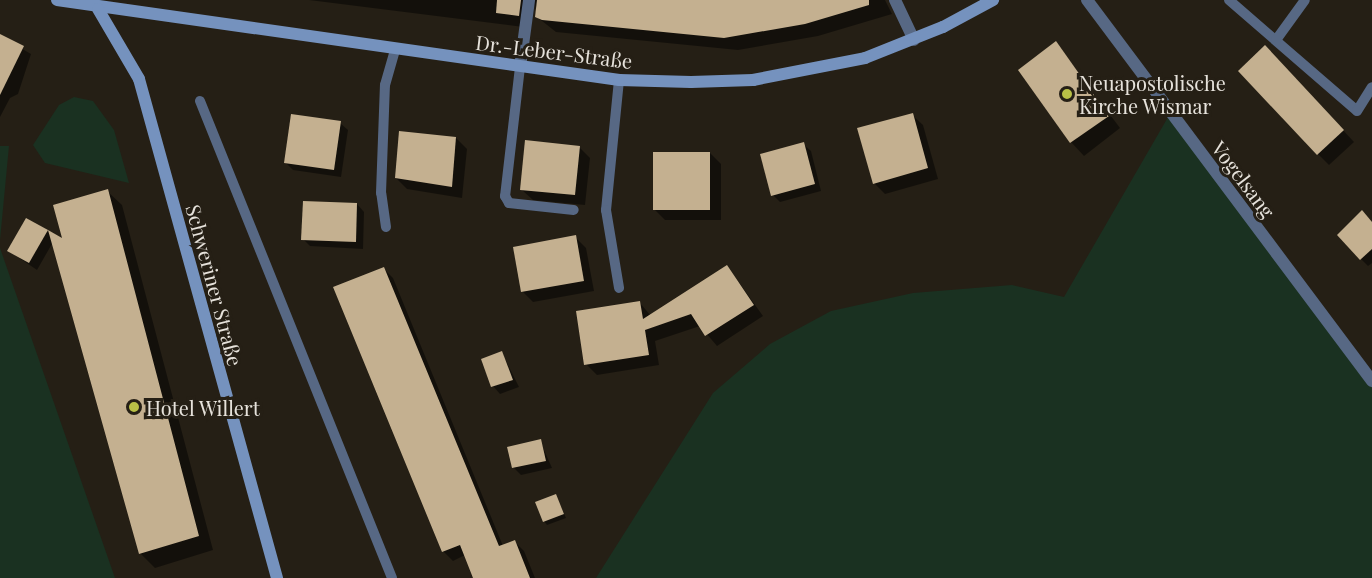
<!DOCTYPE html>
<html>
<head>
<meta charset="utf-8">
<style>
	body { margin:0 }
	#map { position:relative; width:1372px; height:578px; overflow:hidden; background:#251f15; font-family:"Playfair Display",serif }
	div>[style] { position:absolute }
	.green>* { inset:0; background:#1a3121 }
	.shadow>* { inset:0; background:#0007 }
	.building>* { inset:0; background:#c4b090 }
	.lane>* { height:10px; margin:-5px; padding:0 5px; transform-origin:5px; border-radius:5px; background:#576884 }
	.street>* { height:12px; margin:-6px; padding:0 6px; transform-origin:6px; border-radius:6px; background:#576884 }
	.secondary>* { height:12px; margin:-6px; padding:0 6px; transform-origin:6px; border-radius:6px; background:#7592be }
	.dots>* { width:16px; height:16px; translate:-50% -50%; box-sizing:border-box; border:3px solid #251f15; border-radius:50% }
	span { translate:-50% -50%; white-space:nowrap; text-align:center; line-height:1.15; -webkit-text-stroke:6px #251f15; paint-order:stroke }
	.street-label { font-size:20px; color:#e6e2db }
	.poi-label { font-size:20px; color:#e6e2db }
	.left { translate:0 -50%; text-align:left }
</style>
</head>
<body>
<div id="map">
	<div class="green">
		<i style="clip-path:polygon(74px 97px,93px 101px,114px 130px,129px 183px,45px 163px,33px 145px,59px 105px)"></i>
		<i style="clip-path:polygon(1171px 112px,1372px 381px,1372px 578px,596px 578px,713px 393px,770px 344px,831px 311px,913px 293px,1012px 285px,1064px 297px)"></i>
		<i style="clip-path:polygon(0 146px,9px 146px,0 240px)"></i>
		<i style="clip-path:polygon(0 248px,115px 578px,0 578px)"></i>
	</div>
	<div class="shadow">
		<i style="clip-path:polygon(309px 0,885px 0,892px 14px,818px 36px,738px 50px,556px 32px,537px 17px,535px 3px,531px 28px)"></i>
		<i style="clip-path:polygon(0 36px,31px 54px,18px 94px,10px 98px,0 117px)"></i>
		<i style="clip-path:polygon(1056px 43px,1120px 128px,1084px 156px,1071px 142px)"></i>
		<i style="clip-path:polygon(1276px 58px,1354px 142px,1329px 165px,1318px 154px)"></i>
		<i style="clip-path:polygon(912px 115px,923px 125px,938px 179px,885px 194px,874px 183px)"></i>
		<i style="clip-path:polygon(340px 123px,348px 130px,341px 177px,293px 170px,285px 162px)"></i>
		<i style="clip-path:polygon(456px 138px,467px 149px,462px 198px,407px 189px,396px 178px)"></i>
		<i style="clip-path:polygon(803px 144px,811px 151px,821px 191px,780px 202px,773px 195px)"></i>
		<i style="clip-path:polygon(579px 147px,590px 158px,585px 205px,533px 200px,522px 190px)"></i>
		<i style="clip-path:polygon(710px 153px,721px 164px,721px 220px,665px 220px,654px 209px)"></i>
		<i style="clip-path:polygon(107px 191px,122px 205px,213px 550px,155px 568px,140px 553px,53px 242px,37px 270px,9px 251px,27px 220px,65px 242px)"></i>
		<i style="clip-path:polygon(357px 204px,364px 212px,363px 249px,310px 246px,303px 239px)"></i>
		<i style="clip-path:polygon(1372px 223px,1372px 263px,1368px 266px,1361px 259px)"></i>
		<i style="clip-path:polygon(575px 237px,586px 248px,594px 291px,533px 302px,522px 291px)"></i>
		<i style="clip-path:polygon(727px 266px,763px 316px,717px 346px,700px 326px,655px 341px,659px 365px,597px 375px,586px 364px,640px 303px,651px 316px)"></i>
		<i style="clip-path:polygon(384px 269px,393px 278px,503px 546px,515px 542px,524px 551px,535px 578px,475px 578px,465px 555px,453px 561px,443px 551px)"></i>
		<i style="clip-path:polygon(502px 353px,519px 387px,500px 394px,493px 386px)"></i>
		<i style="clip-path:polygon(540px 441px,552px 468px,521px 475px,513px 467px)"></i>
		<i style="clip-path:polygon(556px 496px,566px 518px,547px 525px,544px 521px)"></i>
	</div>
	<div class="building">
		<i style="clip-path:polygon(497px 0,521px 0,519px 16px,496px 13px)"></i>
		<i style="clip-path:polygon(537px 0,869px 0,869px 5px,805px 24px,724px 38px,542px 20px,535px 17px)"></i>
		<i style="clip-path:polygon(0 34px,24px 46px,0 95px)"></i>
		<i style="clip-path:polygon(1056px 41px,1109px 116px,1070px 143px,1018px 70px)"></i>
		<i style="clip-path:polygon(1265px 45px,1344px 130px,1317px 155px,1238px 71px)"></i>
		<i style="clip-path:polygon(913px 113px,928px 168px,873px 184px,857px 128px)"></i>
		<i style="clip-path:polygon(291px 114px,341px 121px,334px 170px,284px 163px)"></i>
		<i style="clip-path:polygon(399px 131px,456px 137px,452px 187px,395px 178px)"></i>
		<i style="clip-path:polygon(525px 140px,580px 146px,575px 195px,520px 190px)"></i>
		<i style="clip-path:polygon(804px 142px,815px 184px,771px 196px,760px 154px)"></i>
		<i style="clip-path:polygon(653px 152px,710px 152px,710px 210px,653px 210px)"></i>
		<i style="clip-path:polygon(108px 189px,199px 536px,139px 554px,48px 230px,62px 238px,53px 205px)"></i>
		<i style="clip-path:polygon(303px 201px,357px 203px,356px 242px,301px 240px)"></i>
		<i style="clip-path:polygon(1362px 210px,1372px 222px,1372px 249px,1360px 260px,1337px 235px)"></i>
		<i style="clip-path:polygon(26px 218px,48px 230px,29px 263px,7px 251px)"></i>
		<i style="clip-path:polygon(576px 235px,584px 281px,521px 292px,513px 247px)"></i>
		<i style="clip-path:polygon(727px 265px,754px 305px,705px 336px,691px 314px,645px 330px,649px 355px,584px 365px,576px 311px,640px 301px,643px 319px)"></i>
		<i style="clip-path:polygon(384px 267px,499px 546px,515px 540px,530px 578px,473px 578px,460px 545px,442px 552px,333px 287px)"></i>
		<i style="clip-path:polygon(502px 351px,513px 380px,491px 387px,481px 359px)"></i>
		<i style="clip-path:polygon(541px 439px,546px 461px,512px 468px,507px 447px)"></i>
		<i style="clip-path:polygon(556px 494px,564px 514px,543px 522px,535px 502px)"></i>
	</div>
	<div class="lane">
		<i style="left:1229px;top:0;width:169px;rotate:40.9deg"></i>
		<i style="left:1357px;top:111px;width:28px;rotate:-58deg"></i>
		<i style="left:1276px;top:40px;width:49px;rotate:-54.1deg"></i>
		<i style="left:520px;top:67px;width:130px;rotate:96.6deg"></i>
		<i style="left:505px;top:196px;width:8px;rotate:60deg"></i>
		<i style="left:509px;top:203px;width:65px;rotate:6.1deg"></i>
		<i style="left:619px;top:80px;width:131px;rotate:95.7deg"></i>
		<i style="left:606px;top:210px;width:79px;rotate:80.5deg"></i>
		<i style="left:200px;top:101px;width:514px;rotate:68.07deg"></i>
		<i style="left:386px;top:227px;width:34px;rotate:-98deg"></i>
		<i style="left:381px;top:193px;width:108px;rotate:-87.9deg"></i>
		<i style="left:385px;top:85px;width:36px;rotate:-74deg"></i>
	</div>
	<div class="street">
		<i style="left:895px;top:0;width:44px;rotate:64.6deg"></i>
		<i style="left:1087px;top:0;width:476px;rotate:53.2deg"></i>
		<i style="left:520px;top:67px;width:68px;rotate:-82.3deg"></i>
	</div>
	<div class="secondary">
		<i style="left:57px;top:0;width:568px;rotate:8.1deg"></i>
		<i style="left:619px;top:80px;width:72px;rotate:1.6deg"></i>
		<i style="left:691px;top:82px;width:62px;rotate:-1.8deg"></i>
		<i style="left:753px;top:80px;width:114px;rotate:-11.1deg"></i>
		<i style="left:865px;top:58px;width:84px;rotate:-21.7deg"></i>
		<i style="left:943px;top:27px;width:57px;rotate:-28.4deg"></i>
		<i style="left:98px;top:9px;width:81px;rotate:59.6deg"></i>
		<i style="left:139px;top:79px;width:518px;rotate:74.54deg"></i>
	</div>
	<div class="dots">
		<i style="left:1067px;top:94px;background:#b9c046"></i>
		<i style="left:134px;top:407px;background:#b9c046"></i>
	</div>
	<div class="street-label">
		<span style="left:554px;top:51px;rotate:7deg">Dr.-Leber-Straße</span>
		<span style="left:1244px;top:179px;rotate:53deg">Vogelsang</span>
		<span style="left:215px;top:285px;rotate:75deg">Schweriner Straße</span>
	</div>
	<div class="poi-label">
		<span class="left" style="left:1079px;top:94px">Neuapostolische<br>Kirche Wismar</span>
		<span class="left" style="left:146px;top:407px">Hotel Willert</span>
	</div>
</div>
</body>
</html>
